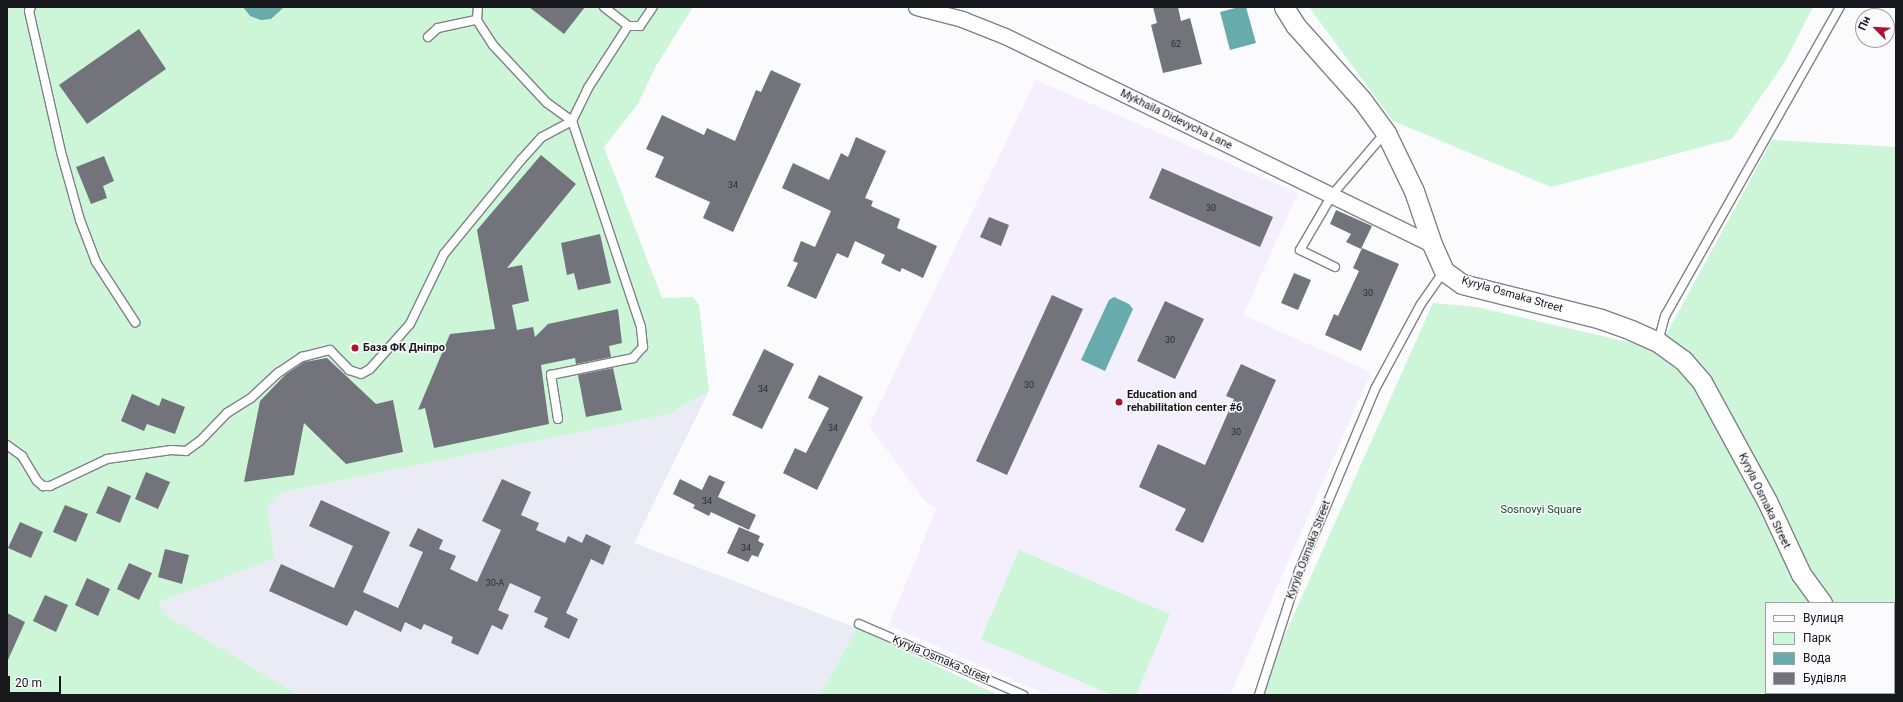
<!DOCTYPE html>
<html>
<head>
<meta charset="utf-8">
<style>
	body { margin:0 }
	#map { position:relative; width:1903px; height:702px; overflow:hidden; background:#fbfbfe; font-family:Roboto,sans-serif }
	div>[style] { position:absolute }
	.built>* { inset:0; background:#eaebf4 }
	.education>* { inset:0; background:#f3effc }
	.green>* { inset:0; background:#cdf6d9 }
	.water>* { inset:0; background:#67abac }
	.building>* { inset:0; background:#73737b }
	.roads { filter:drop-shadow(1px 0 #808189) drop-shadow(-1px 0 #808189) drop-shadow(0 1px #808189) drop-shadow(0 -1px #808189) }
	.service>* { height:8px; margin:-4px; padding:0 4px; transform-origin:4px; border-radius:4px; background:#fff }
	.minor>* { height:15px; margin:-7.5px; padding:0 7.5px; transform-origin:7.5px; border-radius:7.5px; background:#fff }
	.tertiary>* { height:19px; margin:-9.5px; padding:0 9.5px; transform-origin:9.5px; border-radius:9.5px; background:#fff }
	.dots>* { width:11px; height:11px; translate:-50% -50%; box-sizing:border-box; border:2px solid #fbfbfe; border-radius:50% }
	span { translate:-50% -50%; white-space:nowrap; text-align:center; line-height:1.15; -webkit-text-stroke:3px #fbfbfe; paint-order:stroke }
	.number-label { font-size:9px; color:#2e2f33 }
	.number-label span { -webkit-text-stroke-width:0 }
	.street-label { font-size:11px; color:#17181b }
	.poi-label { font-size:11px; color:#17181b; font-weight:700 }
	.left { translate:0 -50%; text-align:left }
	.park-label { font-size:11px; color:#144b2b }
	.frame { position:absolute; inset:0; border:8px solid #17181b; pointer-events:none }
	.legend { position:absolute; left:1765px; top:602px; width:130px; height:92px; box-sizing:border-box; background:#fbfbfe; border:1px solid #a0a0a3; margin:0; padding:5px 7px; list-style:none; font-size:12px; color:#17181b }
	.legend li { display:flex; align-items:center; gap:8px; height:20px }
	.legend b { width:20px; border:1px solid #a0a0a3 }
	.north { position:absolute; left:1855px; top:8px; width:40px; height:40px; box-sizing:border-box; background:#fbfbfe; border:1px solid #a0a0a3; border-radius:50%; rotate:294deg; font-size:11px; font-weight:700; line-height:16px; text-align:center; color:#17181b }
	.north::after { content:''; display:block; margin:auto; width:14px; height:18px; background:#aa1331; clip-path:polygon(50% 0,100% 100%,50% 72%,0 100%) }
	.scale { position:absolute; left:8px; top:676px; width:53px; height:18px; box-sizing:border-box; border:2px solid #17181b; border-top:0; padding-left:5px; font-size:12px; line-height:14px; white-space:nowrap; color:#17181b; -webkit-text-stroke:3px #fbfbfe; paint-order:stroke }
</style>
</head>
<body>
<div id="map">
	<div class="built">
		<i style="clip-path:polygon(709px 391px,634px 543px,857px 628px,820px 695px,298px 695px,164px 614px,159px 602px,274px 559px,266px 506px,276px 496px,289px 491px,669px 414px)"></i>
	</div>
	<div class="education">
		<i style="clip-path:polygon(1036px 80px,1298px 193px,1243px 315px,1371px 372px,1230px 695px,1047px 695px,889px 625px,936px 509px,925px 501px,869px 426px)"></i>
	</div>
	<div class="green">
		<i style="clip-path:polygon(7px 7px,693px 7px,656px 66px,638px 104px,604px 147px,662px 298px,693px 297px,699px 305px,709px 391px,669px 414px,289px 491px,276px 496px,267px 506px,274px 559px,159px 602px,164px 614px,298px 695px,7px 695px)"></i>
		<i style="clip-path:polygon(1309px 7px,1813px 7px,1786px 60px,1732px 139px,1551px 187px,1393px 121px)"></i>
		<i style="clip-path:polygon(evenodd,1772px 140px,1896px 147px,1896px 695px,1258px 695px,1433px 303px,1477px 307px,1658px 349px,1772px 140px,1766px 603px,1894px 603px,1894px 693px,1766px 693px,1766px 603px)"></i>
		<i style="clip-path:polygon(1019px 550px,1170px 614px,1136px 695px,1112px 695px,981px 639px)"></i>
		<i style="clip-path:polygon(857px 628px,998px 695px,820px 695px)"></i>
	</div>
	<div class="water">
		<i style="clip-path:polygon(243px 7px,284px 7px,271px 19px,261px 20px,250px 16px)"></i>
		<i style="clip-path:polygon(1239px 7px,1246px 7px,1256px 43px,1230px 50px,1220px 12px)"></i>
		<i style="clip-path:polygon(1114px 297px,1129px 304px,1133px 309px,1105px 371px,1081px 360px,1109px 300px)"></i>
	</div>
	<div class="building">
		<i style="clip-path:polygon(529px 7px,585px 7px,564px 34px)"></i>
		<i style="clip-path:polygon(1153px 7px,1178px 7px,1181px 21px,1190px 18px,1202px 64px,1163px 73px,1151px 25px,1157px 23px)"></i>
		<i style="clip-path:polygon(139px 29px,166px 69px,87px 124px,59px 85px)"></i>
		<i style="clip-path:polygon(771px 70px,801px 84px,733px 232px,703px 218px,710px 202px,655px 177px,664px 157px,646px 149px,662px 115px,704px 135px,707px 128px,735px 141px,756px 90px,761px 92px)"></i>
		<i style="clip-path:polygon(856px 137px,886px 151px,865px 198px,873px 201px,871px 206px,900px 219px,897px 228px,937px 246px,923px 278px,902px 268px,900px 272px,881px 263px,885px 255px,855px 241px,848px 258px,837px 253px,816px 299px,787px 286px,798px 263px,793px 261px,801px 241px,815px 247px,831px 211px,782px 188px,793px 163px,829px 180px,841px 153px,848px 157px)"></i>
		<i style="clip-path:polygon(541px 155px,576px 184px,507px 268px,522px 265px,529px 301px,512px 305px,517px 330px,533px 327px,535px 337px,548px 324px,618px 309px,622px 343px,609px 346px,611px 357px,576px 364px,575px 358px,541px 365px,549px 424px,434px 448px,425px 408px,418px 410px,450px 334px,495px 329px,477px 230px)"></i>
		<i style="clip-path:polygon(104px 156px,114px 181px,103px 186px,107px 198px,91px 204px,76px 167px)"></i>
		<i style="clip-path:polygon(1162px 168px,1273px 217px,1260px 247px,1149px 198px)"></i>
		<i style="clip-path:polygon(1336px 210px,1372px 226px,1361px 249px,1346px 242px,1351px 234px,1330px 224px)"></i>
		<i style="clip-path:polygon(989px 217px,1009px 225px,1001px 246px,980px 237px)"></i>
		<i style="clip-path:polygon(600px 234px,611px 283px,578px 290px,574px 273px,567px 275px,561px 243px)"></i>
		<i style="clip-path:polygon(1362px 248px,1399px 264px,1361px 351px,1325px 335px,1334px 314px,1338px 316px,1359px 271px,1353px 268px)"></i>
		<i style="clip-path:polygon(1294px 273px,1311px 280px,1298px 310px,1281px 303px)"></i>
		<i style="clip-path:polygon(1052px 295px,1083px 309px,1007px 475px,976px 461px)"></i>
		<i style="clip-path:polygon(1165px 301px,1204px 319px,1175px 379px,1137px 361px)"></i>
		<i style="clip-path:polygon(764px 349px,794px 364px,762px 429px,732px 415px)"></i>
		<i style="clip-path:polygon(327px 358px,376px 404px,393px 400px,403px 452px,346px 464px,304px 423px,294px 475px,244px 482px,260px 401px,285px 375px,304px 362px)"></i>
		<i style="clip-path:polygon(1241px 364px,1276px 380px,1203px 543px,1175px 530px,1186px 509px,1139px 487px,1158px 444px,1205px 465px,1234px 399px,1226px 396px)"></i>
		<i style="clip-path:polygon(613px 368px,622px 410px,586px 417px,578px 375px)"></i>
		<i style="clip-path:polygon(819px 375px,863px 397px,817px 490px,783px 473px,795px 448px,806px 453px,829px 408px,808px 398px)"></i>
		<i style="clip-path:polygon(132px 394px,159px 406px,162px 398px,185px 407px,175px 434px,147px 424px,144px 431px,121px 421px)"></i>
		<i style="clip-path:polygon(146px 472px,170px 482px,158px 509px,135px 499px)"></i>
		<i style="clip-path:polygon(709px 475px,725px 482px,718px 497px,756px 515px,749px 530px,711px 512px,709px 516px,693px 508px,695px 505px,673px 494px,680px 479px,702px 490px)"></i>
		<i style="clip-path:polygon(502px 479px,531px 492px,521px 515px,539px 523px,536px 530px,565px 543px,568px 536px,582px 543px,586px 534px,611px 546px,603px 565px,591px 559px,566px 613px,578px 619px,569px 639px,544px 627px,548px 618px,534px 612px,541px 597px,510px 583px,498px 610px,509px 615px,502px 630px,492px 625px,478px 655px,451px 643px,453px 637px,424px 624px,421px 630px,405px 622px,401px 632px,355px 610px,347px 626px,269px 591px,281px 564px,334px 588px,353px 546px,309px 526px,321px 500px,390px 532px,363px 592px,398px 608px,423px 552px,409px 546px,418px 528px,443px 540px,439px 549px,456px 556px,450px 569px,477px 582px,501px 530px,482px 521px)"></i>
		<i style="clip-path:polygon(108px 486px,131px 496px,120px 523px,96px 513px)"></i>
		<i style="clip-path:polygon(65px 505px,88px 514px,76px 542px,53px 532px)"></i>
		<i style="clip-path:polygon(20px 522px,43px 532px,31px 558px,8px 548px)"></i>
		<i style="clip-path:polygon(739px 527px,760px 536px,758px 541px,764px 544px,758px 557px,752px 555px,748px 562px,727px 553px)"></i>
		<i style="clip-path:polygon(165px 549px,189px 555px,182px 584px,158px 577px)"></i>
		<i style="clip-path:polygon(129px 563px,152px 573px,139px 600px,117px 589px)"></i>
		<i style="clip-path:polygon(87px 578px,110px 589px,98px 616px,75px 605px)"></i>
		<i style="clip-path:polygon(45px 595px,68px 605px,56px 632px,33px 621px)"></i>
		<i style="clip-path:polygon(7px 613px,25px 622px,7px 662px)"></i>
	</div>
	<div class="roads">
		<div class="service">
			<i style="left:31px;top:7px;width:4px;rotate:117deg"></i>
			<i style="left:29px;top:11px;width:145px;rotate:77.2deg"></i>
			<i style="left:61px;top:152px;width:71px;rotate:74.4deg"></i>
			<i style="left:80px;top:220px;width:45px;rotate:69.1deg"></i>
			<i style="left:96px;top:262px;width:72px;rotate:57deg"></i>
			<i style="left:604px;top:7px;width:31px;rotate:38deg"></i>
			<i style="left:628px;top:26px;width:12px"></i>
			<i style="left:640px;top:26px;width:23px;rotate:-56deg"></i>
			<i style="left:428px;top:37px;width:13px;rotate:-42deg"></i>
			<i style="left:438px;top:28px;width:40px;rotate:-12deg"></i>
			<i style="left:1335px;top:267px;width:39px;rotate:-154deg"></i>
			<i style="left:1300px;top:250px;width:64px;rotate:-59.8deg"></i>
			<i style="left:1332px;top:195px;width:82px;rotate:-49.5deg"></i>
			<i style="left:1658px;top:342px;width:27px;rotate:-75deg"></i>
			<i style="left:1665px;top:316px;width:355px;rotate:-60.5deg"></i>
			<i style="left:558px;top:419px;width:45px;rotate:-99deg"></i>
			<i style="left:551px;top:375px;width:84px;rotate:-11.7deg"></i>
			<i style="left:633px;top:358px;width:15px;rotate:-48deg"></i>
			<i style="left:643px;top:347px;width:20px;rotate:-96deg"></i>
			<i style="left:641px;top:327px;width:217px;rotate:-108.5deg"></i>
			<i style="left:572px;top:121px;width:37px;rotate:-64deg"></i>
			<i style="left:588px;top:88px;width:74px;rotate:-57.2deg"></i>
			<i style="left:7px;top:445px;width:19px;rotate:36deg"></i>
			<i style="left:22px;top:456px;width:29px;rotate:59deg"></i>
			<i style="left:37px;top:481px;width:8px;rotate:40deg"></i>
			<i style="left:43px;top:486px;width:7px"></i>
			<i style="left:50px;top:486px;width:63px;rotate:-25.3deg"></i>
			<i style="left:107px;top:459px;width:65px;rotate:-8deg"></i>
			<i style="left:171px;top:450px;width:15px;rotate:4deg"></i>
			<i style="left:186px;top:451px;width:17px;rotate:-36deg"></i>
			<i style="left:200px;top:441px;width:39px;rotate:-46deg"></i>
			<i style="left:227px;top:413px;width:28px;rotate:-32deg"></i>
			<i style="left:251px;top:398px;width:37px;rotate:-43deg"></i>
			<i style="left:278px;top:373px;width:29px;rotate:-34deg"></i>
			<i style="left:302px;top:357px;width:29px;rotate:-14deg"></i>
			<i style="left:330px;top:350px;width:28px;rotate:46deg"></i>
			<i style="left:349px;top:370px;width:13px;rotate:18deg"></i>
			<i style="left:361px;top:374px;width:10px;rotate:-29deg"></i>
			<i style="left:370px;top:369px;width:60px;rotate:-48.4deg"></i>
			<i style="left:410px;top:324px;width:78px;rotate:-64.1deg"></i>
			<i style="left:444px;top:254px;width:122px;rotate:-50.7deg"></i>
			<i style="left:521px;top:160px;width:31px;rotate:-48deg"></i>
			<i style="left:542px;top:137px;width:34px;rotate:-28deg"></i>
			<i style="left:572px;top:121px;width:31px;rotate:-144deg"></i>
			<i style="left:547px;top:103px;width:79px;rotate:-133deg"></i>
			<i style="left:493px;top:45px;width:30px;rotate:-123deg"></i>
			<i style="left:477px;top:20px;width:13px;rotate:-86deg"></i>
			<i style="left:859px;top:624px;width:179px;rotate:23.4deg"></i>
			<i style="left:1259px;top:695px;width:130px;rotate:-72.1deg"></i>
			<i style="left:1299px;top:571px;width:197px;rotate:-67.3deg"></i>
			<i style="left:1375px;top:389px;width:97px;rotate:-61.6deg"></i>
			<i style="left:1421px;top:304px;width:40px;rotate:-55.1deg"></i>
		</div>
		<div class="minor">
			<i style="left:916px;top:7px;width:48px;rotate:14.6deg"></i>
			<i style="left:962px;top:19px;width:46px;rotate:21.6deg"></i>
			<i style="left:1005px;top:36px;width:475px;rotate:26deg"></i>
		</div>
		<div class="tertiary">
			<i style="left:1284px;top:7px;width:22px;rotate:58deg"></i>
			<i style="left:1296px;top:26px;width:99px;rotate:48.3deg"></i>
			<i style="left:1362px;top:100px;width:41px;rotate:54deg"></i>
			<i style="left:1386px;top:133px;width:64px;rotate:64.2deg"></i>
			<i style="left:1414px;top:191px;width:56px;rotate:71.2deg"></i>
			<i style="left:1432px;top:244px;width:30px;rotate:66deg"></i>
			<i style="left:1444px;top:271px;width:22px;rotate:36deg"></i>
			<i style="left:1462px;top:284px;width:143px;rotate:14.1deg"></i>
			<i style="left:1601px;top:319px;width:32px;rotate:20deg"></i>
			<i style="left:1631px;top:330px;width:30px;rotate:24deg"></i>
			<i style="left:1658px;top:342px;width:31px;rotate:36deg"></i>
			<i style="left:1683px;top:360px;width:29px;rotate:49deg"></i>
			<i style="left:1702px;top:382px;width:136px;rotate:61.4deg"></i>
			<i style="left:1767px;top:501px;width:81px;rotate:65deg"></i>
			<i style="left:1801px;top:574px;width:36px;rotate:54deg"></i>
			<i style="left:1894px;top:661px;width:2px;rotate:27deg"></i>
		</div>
	</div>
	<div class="dots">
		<i style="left:355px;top:348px;background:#aa1331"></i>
		<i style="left:1119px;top:402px;background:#aa1331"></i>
	</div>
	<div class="number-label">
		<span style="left:1176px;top:44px">62</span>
		<span style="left:733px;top:185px">34</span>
		<span style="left:1211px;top:208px">30</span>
		<span style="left:1368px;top:293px">30</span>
		<span style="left:1170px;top:340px">30</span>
		<span style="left:1029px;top:385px">30</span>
		<span style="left:763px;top:389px">34</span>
		<span style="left:833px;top:428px">34</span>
		<span style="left:1236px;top:432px">30</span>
		<span style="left:707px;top:501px">34</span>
		<span style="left:746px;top:548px">34</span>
		<span style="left:495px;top:583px">30-А</span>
	</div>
	<div class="street-label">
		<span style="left:1176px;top:120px;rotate:26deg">Mykhaila Didevycha Lane</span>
		<span style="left:1512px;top:295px;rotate:16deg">Kyryla Osmaka Street</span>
		<span style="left:1764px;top:501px;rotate:64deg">Kyryla Osmaka Street</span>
		<span style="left:1309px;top:550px;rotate:-69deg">Kyryla Osmaka Street</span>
		<span style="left:941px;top:660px;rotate:23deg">Kyryla Osmaka Street</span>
	</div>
	<div class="poi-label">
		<span class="left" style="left:363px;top:348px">База ФК Дніпро</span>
		<span class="left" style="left:1127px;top:402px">Education and<br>rehabilitation center #6</span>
	</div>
	<div class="park-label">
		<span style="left:1541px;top:510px">Sosnovyi Square</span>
	</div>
	<div class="frame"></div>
	<ul class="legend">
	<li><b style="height:5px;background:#fff"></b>Вулиця</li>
	<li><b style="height:11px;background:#cdf6d9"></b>Парк</li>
	<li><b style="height:11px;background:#67abac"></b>Вода</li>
	<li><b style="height:11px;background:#73737b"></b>Будівля</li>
	</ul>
	<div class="north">Пн</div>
	<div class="scale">20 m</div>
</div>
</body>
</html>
